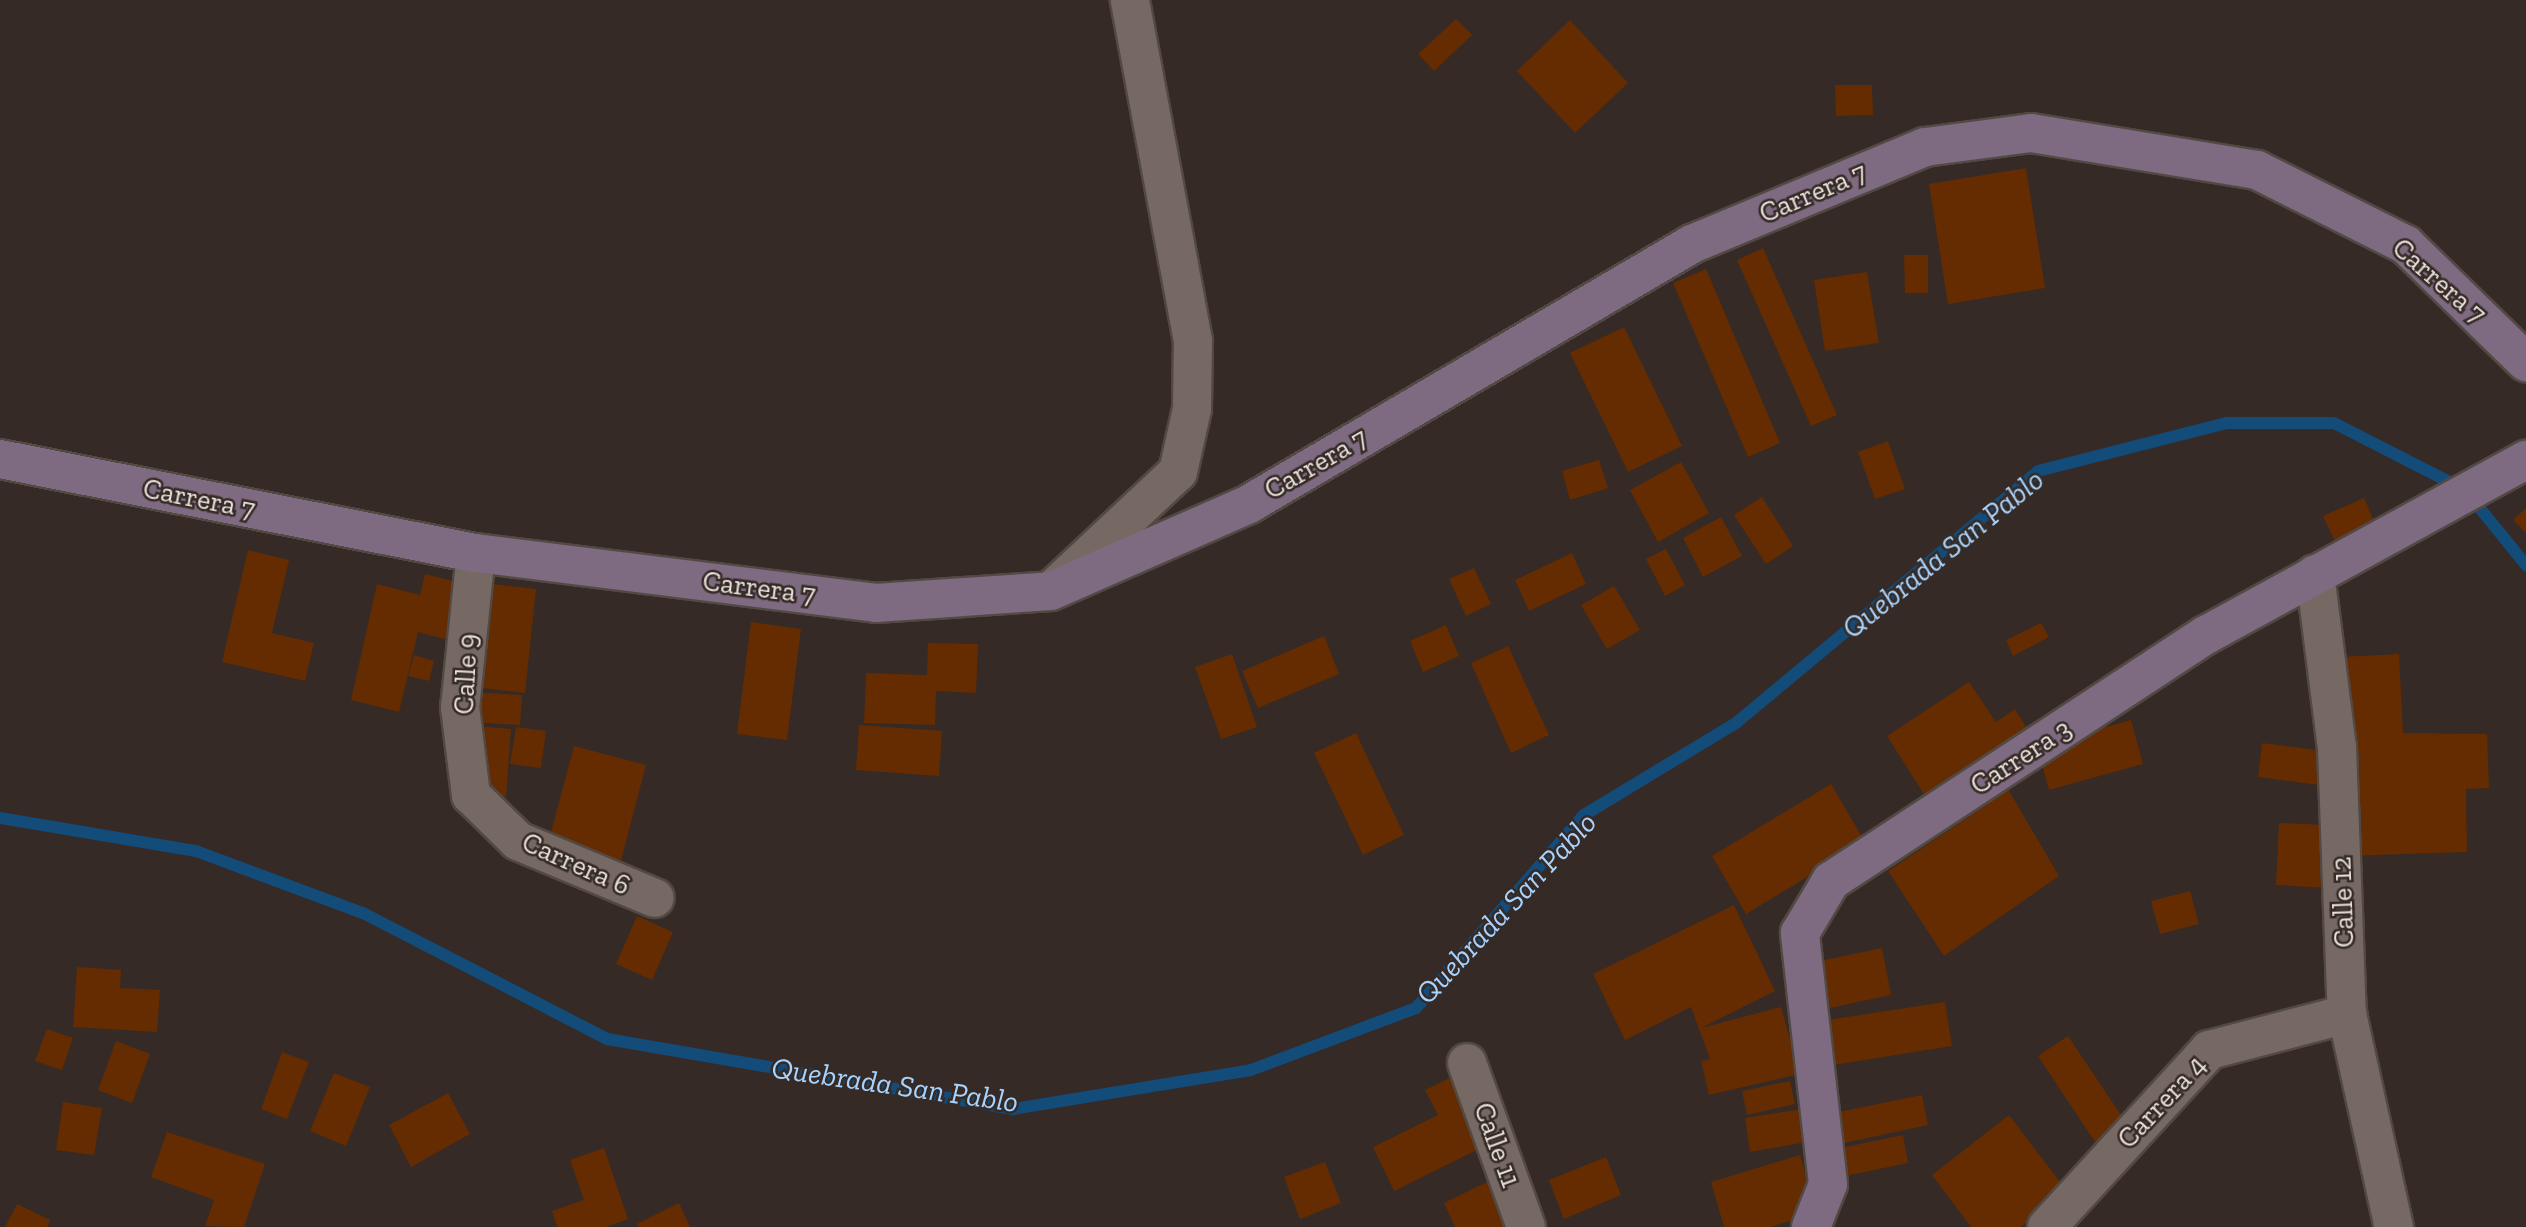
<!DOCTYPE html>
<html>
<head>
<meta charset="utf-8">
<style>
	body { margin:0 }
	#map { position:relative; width:2526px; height:1227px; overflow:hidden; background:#352a25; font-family:"Zilla Slab",serif }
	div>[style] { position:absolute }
	.stream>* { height:12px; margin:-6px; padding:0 6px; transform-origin:6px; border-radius:6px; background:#134b79 }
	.building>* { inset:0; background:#642c00 }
	.roads { filter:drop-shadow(2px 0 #524944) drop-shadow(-2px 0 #524944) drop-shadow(0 2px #524944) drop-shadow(0 -2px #524944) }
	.street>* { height:38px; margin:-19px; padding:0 19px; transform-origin:19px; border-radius:19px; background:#766963 }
	.secondary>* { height:38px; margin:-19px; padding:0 19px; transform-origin:19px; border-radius:19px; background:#7e6a81 }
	span { translate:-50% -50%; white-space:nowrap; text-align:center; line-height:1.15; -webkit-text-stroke:5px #352a25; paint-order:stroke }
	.street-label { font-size:28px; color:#eae3df }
	.water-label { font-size:30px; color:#a8d3fe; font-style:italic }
</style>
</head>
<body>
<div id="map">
	<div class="stream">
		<i style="left:0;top:818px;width:199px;rotate:9.6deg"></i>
		<i style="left:196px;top:851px;width:178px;rotate:20.4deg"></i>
		<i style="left:363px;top:913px;width:275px;rotate:27.3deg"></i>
		<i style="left:607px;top:1039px;width:412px;rotate:9.8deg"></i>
		<i style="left:1013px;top:1109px;width:241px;rotate:-9.3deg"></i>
		<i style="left:1251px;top:1070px;width:176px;rotate:-20.6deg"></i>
		<i style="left:1416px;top:1008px;width:256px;rotate:-49deg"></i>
		<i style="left:1584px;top:815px;width:178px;rotate:-31.2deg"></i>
		<i style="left:1736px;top:723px;width:393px;rotate:-39.8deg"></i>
		<i style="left:2038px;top:471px;width:195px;rotate:-14.3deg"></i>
		<i style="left:2227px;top:423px;width:107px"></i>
		<i style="left:2334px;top:423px;width:147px;rotate:27.1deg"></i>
		<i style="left:2465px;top:490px;width:97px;rotate:50.9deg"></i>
	</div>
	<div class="building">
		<i style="clip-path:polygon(1456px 19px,1472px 35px,1434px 71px,1418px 54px)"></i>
		<i style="clip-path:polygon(1570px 20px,1628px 83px,1575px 133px,1517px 71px)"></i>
		<i style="clip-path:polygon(1835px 85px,1872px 85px,1873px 115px,1836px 116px)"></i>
		<i style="clip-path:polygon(2026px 168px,2045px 288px,1948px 304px,1929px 184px)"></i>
		<i style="clip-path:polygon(1763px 248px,1837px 415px,1811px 426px,1737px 260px)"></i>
		<i style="clip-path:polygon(1904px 255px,1928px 255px,1928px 293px,1905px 293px)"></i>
		<i style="clip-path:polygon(1706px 269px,1780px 443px,1748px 457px,1673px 283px)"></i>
		<i style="clip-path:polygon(1867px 272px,1879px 343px,1825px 351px,1814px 280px)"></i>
		<i style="clip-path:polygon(1624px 327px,1682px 446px,1628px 472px,1570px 353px)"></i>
		<i style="clip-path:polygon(1888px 441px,1905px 489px,1875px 499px,1858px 452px)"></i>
		<i style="clip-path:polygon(1599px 460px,1608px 488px,1570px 500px,1562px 471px)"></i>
		<i style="clip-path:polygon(1681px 462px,1709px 513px,1658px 542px,1630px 490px)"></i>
		<i style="clip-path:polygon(1762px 497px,1793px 546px,1766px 564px,1734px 515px)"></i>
		<i style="clip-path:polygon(2364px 498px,2376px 526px,2336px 544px,2323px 516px)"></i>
		<i style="clip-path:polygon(2526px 508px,2526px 533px,2513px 520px)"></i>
		<i style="clip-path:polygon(1721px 517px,1742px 556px,1703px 577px,1683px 538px)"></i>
		<i style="clip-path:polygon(1666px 549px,1685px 585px,1665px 596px,1646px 559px)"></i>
		<i style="clip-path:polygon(248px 550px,289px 560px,272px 633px,314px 643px,305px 681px,222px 662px)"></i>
		<i style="clip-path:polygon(1572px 553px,1586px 584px,1529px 611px,1515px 580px)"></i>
		<i style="clip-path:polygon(1474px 568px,1491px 604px,1466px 616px,1449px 579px)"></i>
		<i style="clip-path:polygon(425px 574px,465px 584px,452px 641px,418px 632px,399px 712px,351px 700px,377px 584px,420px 595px)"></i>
		<i style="clip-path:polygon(483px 583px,536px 589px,525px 693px,472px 687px)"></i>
		<i style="clip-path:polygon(1614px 586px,1640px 630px,1607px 649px,1581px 605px)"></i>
		<i style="clip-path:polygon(751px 622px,801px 629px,787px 740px,737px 734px)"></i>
		<i style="clip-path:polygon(2041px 623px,2049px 637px,2013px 656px,2006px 640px)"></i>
		<i style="clip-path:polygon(1446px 625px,1459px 656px,1423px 672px,1410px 641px)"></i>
		<i style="clip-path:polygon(1324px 636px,1339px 674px,1258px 708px,1242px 671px)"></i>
		<i style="clip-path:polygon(928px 643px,978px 644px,976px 693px,936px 691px,935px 725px,864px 723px,866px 673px,927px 675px)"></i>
		<i style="clip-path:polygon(1508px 646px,1549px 735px,1511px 753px,1471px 663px)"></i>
		<i style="clip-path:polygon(1232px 654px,1257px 727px,1221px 739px,1195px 667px)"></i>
		<i style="clip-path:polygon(2399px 654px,2403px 733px,2487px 734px,2489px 788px,2466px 789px,2467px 852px,2344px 856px,2339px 657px)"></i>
		<i style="clip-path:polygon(414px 655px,434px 661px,429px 681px,408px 676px)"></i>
		<i style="clip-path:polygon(1969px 682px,1996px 722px,2015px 709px,2031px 735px,1929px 802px,1887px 736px)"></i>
		<i style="clip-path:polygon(471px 692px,522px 695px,520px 725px,469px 722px)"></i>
		<i style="clip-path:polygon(2131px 720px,2143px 764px,2049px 790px,2037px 746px)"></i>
		<i style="clip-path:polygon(859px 725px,942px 731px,939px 776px,856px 770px)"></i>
		<i style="clip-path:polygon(477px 726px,511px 729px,506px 797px,472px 795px)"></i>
		<i style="clip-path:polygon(516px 727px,546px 731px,541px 768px,510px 764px)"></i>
		<i style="clip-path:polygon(1356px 733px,1404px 835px,1363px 855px,1314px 753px)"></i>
		<i style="clip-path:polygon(2262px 743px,2324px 751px,2319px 785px,2258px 777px)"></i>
		<i style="clip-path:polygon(574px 746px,646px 765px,619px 868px,549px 840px)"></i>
		<i style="clip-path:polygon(2002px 779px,2059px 876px,1944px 956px,1888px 871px,1988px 804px,1980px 792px)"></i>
		<i style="clip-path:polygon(1831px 784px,1865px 842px,1746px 914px,1712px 856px)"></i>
		<i style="clip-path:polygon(2279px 823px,2329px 825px,2326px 888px,2276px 885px)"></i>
		<i style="clip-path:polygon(2190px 891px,2199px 924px,2160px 934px,2151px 901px)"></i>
		<i style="clip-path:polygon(1734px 905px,1775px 991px,1701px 1028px,1781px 1007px,1800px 1074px,1709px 1095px,1701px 1061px,1710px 1059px,1691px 1007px,1625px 1040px,1593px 974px)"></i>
		<i style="clip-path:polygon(637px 916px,673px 932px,652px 980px,616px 964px)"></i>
		<i style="clip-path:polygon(1882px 948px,1891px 995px,1820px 1010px,1810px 963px)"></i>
		<i style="clip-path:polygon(77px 967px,121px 970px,120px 988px,160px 990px,157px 1032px,73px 1027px)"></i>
		<i style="clip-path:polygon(1945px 1002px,1952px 1046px,1827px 1066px,1821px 1021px)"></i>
		<i style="clip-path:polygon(47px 1029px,73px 1038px,62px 1070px,35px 1061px)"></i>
		<i style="clip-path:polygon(2068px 1036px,2125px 1121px,2095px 1142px,2038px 1056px)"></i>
		<i style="clip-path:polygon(116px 1041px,150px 1054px,132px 1103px,98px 1090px)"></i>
		<i style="clip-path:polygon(282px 1052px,309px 1062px,287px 1119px,261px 1109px)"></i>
		<i style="clip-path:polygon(334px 1073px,370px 1087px,346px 1146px,310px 1131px)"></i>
		<i style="clip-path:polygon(1458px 1074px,1491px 1143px,1394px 1191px,1373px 1147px,1438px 1115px,1425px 1090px)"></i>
		<i style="clip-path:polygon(1790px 1081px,1795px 1104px,1747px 1115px,1742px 1091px)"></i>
		<i style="clip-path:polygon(448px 1093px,470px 1134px,411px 1167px,389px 1125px)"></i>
		<i style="clip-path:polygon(1922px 1095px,1928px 1125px,1835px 1145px,1829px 1114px)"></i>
		<i style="clip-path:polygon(63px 1102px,102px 1108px,94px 1155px,56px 1150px)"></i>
		<i style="clip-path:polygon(1802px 1109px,1807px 1142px,1750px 1152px,1745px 1118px)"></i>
		<i style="clip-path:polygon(2009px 1115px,2067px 1191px,2021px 1227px,1971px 1227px,1932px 1175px)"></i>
		<i style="clip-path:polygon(167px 1132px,265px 1164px,244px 1227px,205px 1226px,214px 1200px,151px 1177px)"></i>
		<i style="clip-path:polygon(1903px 1135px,1908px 1163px,1836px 1178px,1831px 1150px)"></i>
		<i style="clip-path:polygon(604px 1148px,628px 1219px,606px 1227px,557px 1227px,552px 1211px,584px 1200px,570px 1160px)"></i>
		<i style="clip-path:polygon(1800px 1155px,1817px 1213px,1770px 1227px,1724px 1227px,1711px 1182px)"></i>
		<i style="clip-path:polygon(1606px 1157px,1621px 1195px,1564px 1219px,1549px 1180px)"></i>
		<i style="clip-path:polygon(1325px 1162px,1341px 1203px,1300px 1219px,1284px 1177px)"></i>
		<i style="clip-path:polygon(1491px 1180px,1514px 1227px,1455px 1227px,1444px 1203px)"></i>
		<i style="clip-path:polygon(679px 1203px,690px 1227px,639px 1227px,637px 1224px)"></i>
		<i style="clip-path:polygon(17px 1204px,50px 1220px,47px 1227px,5px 1227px)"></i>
	</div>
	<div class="roads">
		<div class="street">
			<i style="left:476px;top:553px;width:155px;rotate:95.9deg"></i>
			<i style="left:460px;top:707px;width:89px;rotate:82.9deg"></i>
			<i style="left:471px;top:795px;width:66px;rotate:44.4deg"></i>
			<i style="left:518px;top:841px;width:148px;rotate:22.6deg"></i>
			<i style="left:2315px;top:574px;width:174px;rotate:82.8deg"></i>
			<i style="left:2337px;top:747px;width:267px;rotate:87.9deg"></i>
			<i style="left:2347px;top:1014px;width:218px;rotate:77.6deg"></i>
			<i style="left:1055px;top:587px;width:168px;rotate:-43.1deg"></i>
			<i style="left:1178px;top:472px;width:65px;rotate:-77.5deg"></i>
			<i style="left:1192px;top:409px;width:68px;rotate:-89.2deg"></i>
			<i style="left:1193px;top:341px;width:347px;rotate:-100.5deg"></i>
			<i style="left:1467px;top:1063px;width:174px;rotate:70.2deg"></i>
			<i style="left:2047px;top:1227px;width:240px;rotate:-47.5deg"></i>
			<i style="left:2209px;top:1050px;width:143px;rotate:-14.6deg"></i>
		</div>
		<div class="secondary">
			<i style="left:0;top:459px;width:485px;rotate:11.2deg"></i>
			<i style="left:476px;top:553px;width:403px;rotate:7.1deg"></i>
			<i style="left:876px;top:603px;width:175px;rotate:-3.9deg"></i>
			<i style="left:1051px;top:591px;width:216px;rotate:-23.7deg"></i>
			<i style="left:1249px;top:504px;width:514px;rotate:-30.41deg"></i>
			<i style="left:1692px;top:244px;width:252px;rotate:-22.6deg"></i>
			<i style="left:1925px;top:147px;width:107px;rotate:-7.5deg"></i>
			<i style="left:2031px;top:133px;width:229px;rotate:9.3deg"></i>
			<i style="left:2257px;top:170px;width:167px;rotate:26.7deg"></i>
			<i style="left:2406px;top:245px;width:168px;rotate:44.3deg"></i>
			<i style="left:1811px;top:1227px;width:46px;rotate:-68.4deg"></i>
			<i style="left:1828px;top:1184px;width:253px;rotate:-96.4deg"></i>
			<i style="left:1800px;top:933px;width:61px;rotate:-59.2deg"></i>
			<i style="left:1831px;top:881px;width:448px;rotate:-33.3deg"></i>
			<i style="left:2206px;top:635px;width:365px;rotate:-28.7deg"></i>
		</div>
	</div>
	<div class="street-label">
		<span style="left:1813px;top:193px;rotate:-23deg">Carrera 7</span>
		<span style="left:2439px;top:281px;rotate:41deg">Carrera 7</span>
		<span style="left:1316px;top:464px;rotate:-30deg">Carrera 7</span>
		<span style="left:199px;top:499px;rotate:11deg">Carrera 7</span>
		<span style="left:759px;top:588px;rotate:7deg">Carrera 7</span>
		<span style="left:466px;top:674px;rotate:-87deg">Calle 9</span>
		<span style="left:2021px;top:757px;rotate:-33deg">Carrera 3</span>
		<span style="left:576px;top:864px;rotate:24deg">Carrera 6</span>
		<span style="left:2343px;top:902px;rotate:-92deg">Calle 12</span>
		<span style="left:2162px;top:1102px;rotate:-47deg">Carrera 4</span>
		<span style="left:1497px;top:1145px;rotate:70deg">Calle 11</span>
	</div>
	<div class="water-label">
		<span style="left:1943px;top:554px;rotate:-39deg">Quebrada San Pablo</span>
		<span style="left:1506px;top:908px;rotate:-47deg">Quebrada San Pablo</span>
		<span style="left:895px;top:1085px;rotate:8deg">Quebrada San Pablo</span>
	</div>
</div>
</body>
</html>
